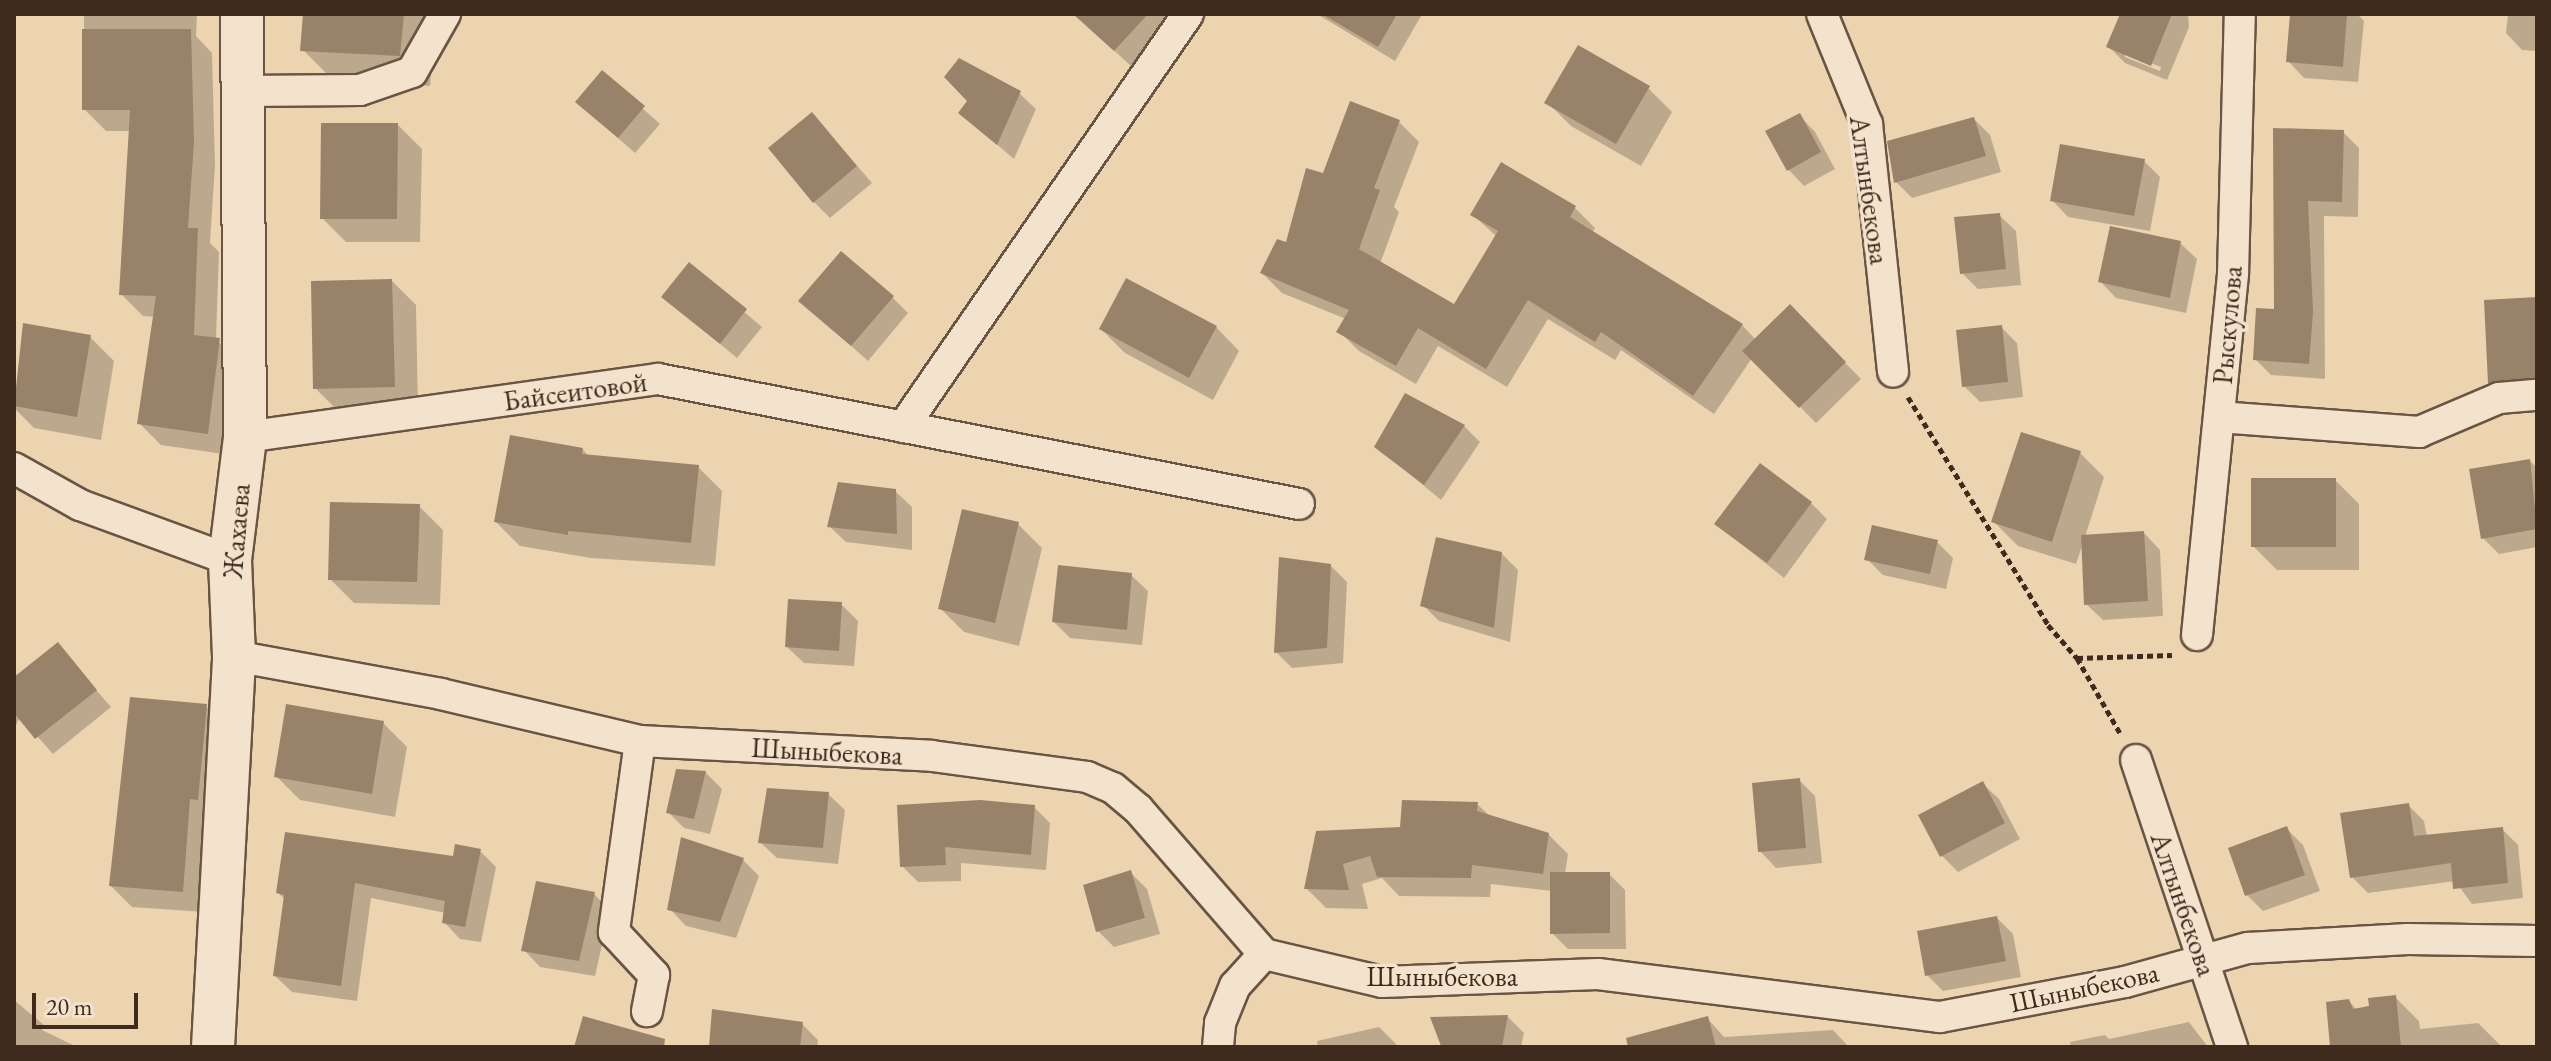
<!DOCTYPE html>
<html>
<head>
<meta charset="utf-8">
<style>
	body { margin:0 }
	#map { position:relative; width:2551px; height:1061px; overflow:hidden; background:#ecd4b1; font-family:"EB Garamond",serif }
	div>[style] { position:absolute }
	.shadow>* { inset:0; background:#0003 }
	.building>* { inset:0; background:#99826a }
	.path>* { height:5px; margin-top:-2.5px; transform-origin:0; background:repeating-linear-gradient(90deg,#3f2a1e 0 6px,transparent 0 10px) }
	.roads { filter:drop-shadow(2px 0 #6a5443) drop-shadow(-2px 0 #6a5443) drop-shadow(0 2px #6a5443) drop-shadow(0 -2px #6a5443) }
	.street>* { height:30px; margin:-15px; padding:0 15px; transform-origin:15px; border-radius:15px; background:#f3e3cc }
	.secondary>* { height:42px; margin:-21px; padding:0 21px; transform-origin:21px; border-radius:21px; background:#f3e3cc }
	span { translate:-50% -50%; white-space:nowrap; text-align:center; line-height:1.15; -webkit-text-stroke:7px #f3e3cc; paint-order:stroke }
	.street-label { font-size:28px; color:#3f2a1e }
	.frame { position:absolute; inset:0; border:16px solid #3f2a1e; pointer-events:none }
	.scale { position:absolute; left:32px; top:993px; width:106px; height:36px; box-sizing:border-box; border:4px solid #3f2a1e; border-top:0; padding-left:10px; font-size:24px; line-height:28px; white-space:nowrap; color:#3f2a1e; -webkit-text-stroke:6px #f3e3cc; paint-order:stroke }
</style>
</head>
<body>
<div id="map">
	<div class="shadow">
		<i style="clip-path:polygon(84px 14px,197px 14px,196px 36px,212px 53px,215px 165px,210px 243px,219px 252px,216px 340px,241px 362px,230px 455px,161px 445px,139px 423px,155px 317px,143px 316px,121px 294px,131px 131px,106px 131px,84px 109px)"></i>
		<i style="clip-path:polygon(305px 14px,436px 14px,430px 86px,333px 80px,303px 50px)"></i>
		<i style="clip-path:polygon(1074px 14px,1176px 14px,1131px 66px)"></i>
		<i style="clip-path:polygon(1317px 14px,1419px 14px,1421px 16px,1395px 61px)"></i>
		<i style="clip-path:polygon(evenodd,2122px 14px,2188px 14px,2189px 27px,2167px 80px,2125px 63px,2109px 47px,2122px 14px,2125px 53px,2161px 67px,2160px 71px,2125px 57px,2125px 53px)"></i>
		<i style="clip-path:polygon(2292px 14px,2357px 14px,2364px 21px,2358px 82px,2304px 78px,2288px 61px)"></i>
		<i style="clip-path:polygon(2508px 14px,2537px 14px,2537px 51px,2522px 50px,2506px 33px)"></i>
		<i style="clip-path:polygon(602px 72px,660px 124px,635px 153px,577px 102px)"></i>
		<i style="clip-path:polygon(1648px 88px,1672px 112px,1641px 166px,1571px 126px,1547px 102px)"></i>
		<i style="clip-path:polygon(1019px 93px,1036px 109px,1014px 159px,960px 113px)"></i>
		<i style="clip-path:polygon(812px 114px,872px 183px,830px 218px,814px 202px)"></i>
		<i style="clip-path:polygon(1799px 115px,1815px 132px,1835px 169px,1804px 186px,1788px 169px)"></i>
		<i style="clip-path:polygon(1974px 119px,1990px 135px,2001px 172px,1912px 198px,1896px 182px)"></i>
		<i style="clip-path:polygon(1399px 122px,1419px 142px,1394px 207px,1399px 212px,1380px 264px,1455px 307px,1497px 237px,1472px 214px,1575px 208px,1595px 228px,1592px 233px,1742px 325px,1756px 340px,1790px 307px,1861px 379px,1816px 423px,1752px 358px,1714px 414px,1621px 350px,1615px 360px,1548px 319px,1507px 387px,1438px 346px,1416px 384px,1359px 351px,1339px 331px,1346px 319px,1282px 293px,1262px 273px,1287px 244px,1324px 176px)"></i>
		<i style="clip-path:polygon(398px 125px,422px 149px,420px 242px,346px 242px,322px 218px)"></i>
		<i style="clip-path:polygon(2275px 130px,2343px 132px,2359px 148px,2358px 217px,2324px 216px,2325px 379px,2271px 375px,2255px 359px,2276px 311px)"></i>
		<i style="clip-path:polygon(2144px 161px,2160px 177px,2150px 231px,2068px 217px,2052px 200px)"></i>
		<i style="clip-path:polygon(1999px 215px,2016px 231px,2021px 285px,1978px 289px,1962px 273px)"></i>
		<i style="clip-path:polygon(2180px 243px,2197px 259px,2186px 313px,2116px 298px,2100px 281px)"></i>
		<i style="clip-path:polygon(689px 265px,762px 327px,737px 358px,664px 297px)"></i>
		<i style="clip-path:polygon(392px 281px,416px 305px,418px 410px,339px 412px,315px 388px)"></i>
		<i style="clip-path:polygon(892px 297px,908px 313px,868px 361px,801px 301px)"></i>
		<i style="clip-path:polygon(2537px 299px,2537px 395px,2506px 398px,2490px 382px)"></i>
		<i style="clip-path:polygon(25px 325px,90px 337px,114px 361px,101px 440px,34px 428px,14px 408px)"></i>
		<i style="clip-path:polygon(1216px 327px,1239px 351px,1213px 400px,1125px 353px,1101px 329px)"></i>
		<i style="clip-path:polygon(2001px 327px,2017px 343px,2023px 397px,1980px 402px,1964px 386px)"></i>
		<i style="clip-path:polygon(1464px 426px,1480px 442px,1441px 500px,1377px 447px)"></i>
		<i style="clip-path:polygon(582px 449px,590px 457px,698px 467px,722px 491px,715px 566px,591px 558px,520px 546px,496px 522px)"></i>
		<i style="clip-path:polygon(2080px 453px,2104px 477px,2085px 537px,2144px 533px,2160px 550px,2163px 616px,2103px 620px,2086px 604px,2083px 543px,2076px 564px,2018px 546px,1994px 522px)"></i>
		<i style="clip-path:polygon(2530px 461px,2537px 468px,2537px 547px,2499px 554px,2483px 538px)"></i>
		<i style="clip-path:polygon(2335px 480px,2359px 504px,2359px 570px,2277px 570px,2253px 546px)"></i>
		<i style="clip-path:polygon(895px 491px,912px 507px,912px 550px,846px 542px,829px 526px)"></i>
		<i style="clip-path:polygon(1811px 503px,1827px 519px,1784px 578px,1716px 524px)"></i>
		<i style="clip-path:polygon(419px 506px,443px 530px,440px 605px,354px 603px,330px 579px)"></i>
		<i style="clip-path:polygon(1018px 524px,1042px 548px,1019px 646px,964px 632px,940px 608px)"></i>
		<i style="clip-path:polygon(1937px 542px,1953px 558px,1946px 589px,1883px 575px,1867px 559px)"></i>
		<i style="clip-path:polygon(1501px 553px,1518px 570px,1510px 642px,1439px 621px,1423px 605px)"></i>
		<i style="clip-path:polygon(1330px 565px,1347px 582px,1343px 663px,1292px 668px,1276px 652px)"></i>
		<i style="clip-path:polygon(1131px 575px,1148px 591px,1142px 645px,1070px 638px,1054px 622px)"></i>
		<i style="clip-path:polygon(841px 604px,858px 621px,854px 666px,804px 663px,787px 647px)"></i>
		<i style="clip-path:polygon(57px 645px,111px 707px,53px 754px,20px 717px,14px 729px,14px 680px)"></i>
		<i style="clip-path:polygon(206px 706px,227px 727px,204px 912px,132px 907px,111px 886px)"></i>
		<i style="clip-path:polygon(383px 723px,407px 747px,395px 817px,300px 800px,276px 776px)"></i>
		<i style="clip-path:polygon(677px 771px,706px 773px,722px 789px,710px 834px,684px 828px,668px 812px)"></i>
		<i style="clip-path:polygon(1799px 780px,1815px 796px,1822px 863px,1776px 868px,1760px 851px)"></i>
		<i style="clip-path:polygon(1982px 783px,1999px 799px,2020px 839px,1958px 872px,1942px 856px,1921px 816px)"></i>
		<i style="clip-path:polygon(828px 794px,845px 810px,838px 864px,777px 858px,760px 842px)"></i>
		<i style="clip-path:polygon(1477px 804px,1491px 817px,1548px 834px,1568px 854px,1565px 874px,1609px 874px,1625px 890px,1626px 949px,1568px 949px,1552px 933px,1552px 891px,1491px 884px,1490px 897px,1399px 896px,1382px 878px,1362px 884px,1368px 909px,1326px 908px,1306px 888px,1318px 833px,1402px 829px)"></i>
		<i style="clip-path:polygon(2408px 805px,2424px 821px,2427px 837px,2502px 829px,2518px 845px,2523px 898px,2472px 904px,2455px 881px,2368px 893px,2352px 877px)"></i>
		<i style="clip-path:polygon(1034px 807px,1050px 823px,1046px 870px,961px 863px,961px 881px,918px 882px,902px 866px)"></i>
		<i style="clip-path:polygon(2287px 829px,2303px 845px,2320px 891px,2263px 911px,2247px 895px)"></i>
		<i style="clip-path:polygon(480px 851px,496px 867px,481px 942px,460px 939px,444px 922px,446px 913px,371px 898px,357px 1001px,292px 992px,275px 976px,286px 900px,278px 893px)"></i>
		<i style="clip-path:polygon(743px 860px,759px 876px,736px 938px,686px 926px,670px 909px)"></i>
		<i style="clip-path:polygon(1131px 873px,1147px 889px,1160px 934px,1114px 947px,1098px 931px)"></i>
		<i style="clip-path:polygon(594px 894px,610px 910px,595px 976px,540px 967px,524px 950px)"></i>
		<i style="clip-path:polygon(1997px 918px,2013px 934px,2021px 977px,1943px 991px,1927px 975px)"></i>
		<i style="clip-path:polygon(2395px 997px,2419px 1021px,2420px 1029px,2478px 1023px,2502px 1047px,2332px 1047px,2349px 1001px,2357px 1010px)"></i>
		<i style="clip-path:polygon(14px 1000px,44px 1025px,42px 1030px,77px 1047px,14px 1047px)"></i>
		<i style="clip-path:polygon(1508px 1017px,1524px 1033px,1521px 1047px,1443px 1045px)"></i>
		<i style="clip-path:polygon(1707px 1018px,1724px 1037px,1833px 1030px,1849px 1047px,1656px 1047px)"></i>
		<i style="clip-path:polygon(2189px 1022px,2208px 1047px,2071px 1047px,2070px 1042px,2105px 1035px,2109px 1039px)"></i>
		<i style="clip-path:polygon(802px 1024px,818px 1040px,817px 1047px,711px 1047px)"></i>
		<i style="clip-path:polygon(1379px 1027px,1399px 1047px,1318px 1047px,1317px 1041px)"></i>
	</div>
	<div class="building">
		<i style="clip-path:polygon(303px 14px,404px 14px,400px 56px,300px 51px)"></i>
		<i style="clip-path:polygon(1073px 14px,1148px 14px,1114px 51px)"></i>
		<i style="clip-path:polygon(1322px 14px,1397px 14px,1378px 47px)"></i>
		<i style="clip-path:polygon(2120px 14px,2172px 14px,2151px 66px,2106px 47px)"></i>
		<i style="clip-path:polygon(2290px 14px,2347px 14px,2343px 67px,2286px 62px)"></i>
		<i style="clip-path:polygon(82px 29px,191px 29px,194px 142px,188px 228px,198px 228px,194px 335px,220px 338px,208px 434px,137px 424px,156px 296px,119px 295px,130px 110px,82px 110px)"></i>
		<i style="clip-path:polygon(1578px 45px,1650px 86px,1616px 144px,1544px 103px)"></i>
		<i style="clip-path:polygon(959px 58px,1021px 91px,997px 145px,958px 113px,967px 101px,944px 77px)"></i>
		<i style="clip-path:polygon(602px 70px,645px 106px,618px 138px,575px 102px)"></i>
		<i style="clip-path:polygon(1350px 101px,1400px 120px,1374px 188px,1380px 190px,1359px 249px,1454px 304px,1498px 231px,1470px 215px,1501px 162px,1576px 206px,1570px 217px,1743px 324px,1693px 396px,1601px 332px,1595px 342px,1528px 300px,1486px 369px,1418px 328px,1396px 366px,1336px 332px,1349px 310px,1260px 273px,1277px 239px,1286px 242px,1306px 168px,1323px 173px)"></i>
		<i style="clip-path:polygon(812px 112px,857px 166px,813px 203px,768px 148px)"></i>
		<i style="clip-path:polygon(1800px 113px,1821px 152px,1787px 171px,1765px 131px)"></i>
		<i style="clip-path:polygon(1974px 117px,1986px 156px,1894px 183px,1887px 141px)"></i>
		<i style="clip-path:polygon(321px 123px,398px 123px,397px 219px,320px 219px)"></i>
		<i style="clip-path:polygon(2273px 128px,2344px 130px,2342px 202px,2308px 201px,2313px 312px,2309px 364px,2253px 360px,2256px 308px,2274px 309px)"></i>
		<i style="clip-path:polygon(2060px 144px,2145px 159px,2134px 216px,2050px 201px)"></i>
		<i style="clip-path:polygon(2000px 213px,2006px 269px,1960px 274px,1954px 217px)"></i>
		<i style="clip-path:polygon(2110px 226px,2181px 241px,2170px 298px,2098px 282px)"></i>
		<i style="clip-path:polygon(841px 251px,894px 296px,851px 346px,798px 301px)"></i>
		<i style="clip-path:polygon(689px 262px,747px 309px,720px 344px,661px 297px)"></i>
		<i style="clip-path:polygon(1126px 278px,1217px 326px,1189px 378px,1099px 329px)"></i>
		<i style="clip-path:polygon(392px 279px,395px 387px,313px 389px,311px 281px)"></i>
		<i style="clip-path:polygon(2537px 297px,2537px 377px,2488px 383px,2484px 300px)"></i>
		<i style="clip-path:polygon(1790px 304px,1846px 362px,1799px 408px,1742px 351px)"></i>
		<i style="clip-path:polygon(23px 323px,91px 335px,77px 417px,14px 406px)"></i>
		<i style="clip-path:polygon(2002px 325px,2008px 382px,1962px 387px,1956px 330px)"></i>
		<i style="clip-path:polygon(1405px 393px,1465px 425px,1424px 485px,1374px 447px)"></i>
		<i style="clip-path:polygon(2021px 432px,2081px 451px,2052px 542px,1991px 522px)"></i>
		<i style="clip-path:polygon(510px 435px,583px 448px,582px 454px,699px 465px,691px 543px,568px 531px,568px 535px,494px 522px)"></i>
		<i style="clip-path:polygon(2530px 459px,2537px 529px,2481px 539px,2469px 469px)"></i>
		<i style="clip-path:polygon(1760px 463px,1812px 502px,1767px 563px,1714px 524px)"></i>
		<i style="clip-path:polygon(2251px 478px,2336px 478px,2336px 547px,2251px 547px)"></i>
		<i style="clip-path:polygon(838px 482px,896px 489px,897px 534px,827px 527px)"></i>
		<i style="clip-path:polygon(330px 502px,420px 504px,417px 582px,328px 580px)"></i>
		<i style="clip-path:polygon(962px 509px,1019px 522px,995px 623px,938px 609px)"></i>
		<i style="clip-path:polygon(1872px 525px,1938px 540px,1930px 574px,1864px 560px)"></i>
		<i style="clip-path:polygon(2144px 531px,2148px 601px,2084px 605px,2081px 535px)"></i>
		<i style="clip-path:polygon(1436px 537px,1502px 552px,1494px 628px,1420px 606px)"></i>
		<i style="clip-path:polygon(1279px 557px,1331px 564px,1327px 648px,1274px 653px)"></i>
		<i style="clip-path:polygon(1058px 565px,1132px 573px,1127px 630px,1052px 622px)"></i>
		<i style="clip-path:polygon(788px 599px,842px 602px,839px 651px,785px 647px)"></i>
		<i style="clip-path:polygon(58px 642px,97px 690px,35px 739px,14px 713px,14px 677px)"></i>
		<i style="clip-path:polygon(130px 697px,207px 704px,198px 800px,190px 799px,183px 892px,109px 886px)"></i>
		<i style="clip-path:polygon(286px 704px,384px 721px,372px 794px,274px 777px)"></i>
		<i style="clip-path:polygon(676px 769px,706px 771px,694px 819px,666px 813px)"></i>
		<i style="clip-path:polygon(1800px 778px,1806px 848px,1758px 852px,1752px 783px)"></i>
		<i style="clip-path:polygon(1983px 781px,2005px 823px,1940px 857px,1918px 815px)"></i>
		<i style="clip-path:polygon(767px 788px,829px 792px,823px 848px,758px 843px)"></i>
		<i style="clip-path:polygon(980px 800px,1035px 805px,1031px 855px,945px 847px,946px 865px,900px 867px,897px 805px)"></i>
		<i style="clip-path:polygon(1402px 800px,1478px 802px,1477px 811px,1549px 833px,1543px 874px,1472px 865px,1471px 878px,1377px 877px,1370px 856px,1343px 864px,1349px 890px,1304px 889px,1316px 831px,1400px 827px)"></i>
		<i style="clip-path:polygon(2409px 803px,2414px 836px,2503px 827px,2508px 883px,2453px 889px,2451px 863px,2350px 878px,2340px 813px)"></i>
		<i style="clip-path:polygon(2287px 826px,2305px 875px,2245px 896px,2228px 848px)"></i>
		<i style="clip-path:polygon(285px 832px,453px 856px,455px 844px,481px 849px,465px 927px,442px 923px,445px 901px,355px 883px,341px 986px,273px 976px,284px 895px,276px 893px)"></i>
		<i style="clip-path:polygon(681px 837px,744px 858px,720px 922px,667px 910px)"></i>
		<i style="clip-path:polygon(1131px 870px,1145px 918px,1096px 932px,1083px 885px)"></i>
		<i style="clip-path:polygon(1550px 872px,1610px 872px,1610px 933px,1550px 934px)"></i>
		<i style="clip-path:polygon(536px 881px,595px 892px,579px 961px,521px 951px)"></i>
		<i style="clip-path:polygon(1997px 916px,2006px 961px,1925px 976px,1917px 931px)"></i>
		<i style="clip-path:polygon(2396px 995px,2401px 1047px,2330px 1047px,2326px 1002px,2349px 999px,2353px 1009px,2369px 1006px,2368px 998px)"></i>
		<i style="clip-path:polygon(712px 1009px,803px 1022px,800px 1047px,709px 1047px)"></i>
		<i style="clip-path:polygon(1508px 1015px,1502px 1047px,1441px 1046px,1430px 1017px)"></i>
		<i style="clip-path:polygon(583px 1016px,665px 1039px,664px 1047px,574px 1047px)"></i>
		<i style="clip-path:polygon(1708px 1016px,1716px 1047px,1628px 1047px,1626px 1038px)"></i>
	</div>
	<div class="path">
		<i style="left:1908px;top:397px;width:268px;rotate:58.4deg"></i>
		<i style="left:2048px;top:625px;width:44px;rotate:48.7deg"></i>
		<i style="left:2077px;top:658px;width:95px;rotate:-1.8deg"></i>
		<i style="left:2077px;top:658px;width:86px;rotate:60.2deg"></i>
	</div>
	<div class="roads">
		<div class="street">
			<i style="left:1822px;top:14px;width:119px;rotate:67.8deg"></i>
			<i style="left:1867px;top:124px;width:249px;rotate:84deg"></i>
			<i style="left:242px;top:91px;width:118px;rotate:-0.5deg"></i>
			<i style="left:360px;top:90px;width:55px;rotate:-19.1deg"></i>
			<i style="left:412px;top:72px;width:67px;rotate:-60.4deg"></i>
			<i style="left:2219px;top:417px;width:201px;rotate:4.3deg"></i>
			<i style="left:2419px;top:432px;width:87px;rotate:-23deg"></i>
			<i style="left:2499px;top:398px;width:38px;rotate:-5deg"></i>
			<i style="left:903px;top:427px;width:502px;rotate:-55.39deg"></i>
			<i style="left:245px;top:437px;width:417px;rotate:-8deg"></i>
			<i style="left:658px;top:379px;width:653px;rotate:11.03deg"></i>
			<i style="left:14px;top:468px;width:76px;rotate:29.3deg"></i>
			<i style="left:80px;top:505px;width:160px;rotate:20.1deg"></i>
			<i style="left:2197px;top:635px;width:363px;rotate:-84.3deg"></i>
			<i style="left:2233px;top:274px;width:260px;rotate:-88.5deg"></i>
			<i style="left:234px;top:656px;width:210px;rotate:10.4deg"></i>
			<i style="left:441px;top:694px;width:204px;rotate:13.3deg"></i>
			<i style="left:640px;top:741px;width:292px;rotate:2.9deg"></i>
			<i style="left:932px;top:756px;width:156px;rotate:7.7deg"></i>
			<i style="left:1087px;top:777px;width:28px;rotate:23deg"></i>
			<i style="left:1113px;top:788px;width:33px;rotate:40deg"></i>
			<i style="left:1138px;top:809px;width:192px;rotate:49deg"></i>
			<i style="left:1264px;top:954px;width:121px;rotate:13.3deg"></i>
			<i style="left:1382px;top:982px;width:216px;rotate:-2.1deg"></i>
			<i style="left:1598px;top:974px;width:345px;rotate:7.2deg"></i>
			<i style="left:1940px;top:1017px;width:188px;rotate:-10.7deg"></i>
			<i style="left:2125px;top:982px;width:128px;rotate:-15.5deg"></i>
			<i style="left:2248px;top:948px;width:160px;rotate:-3.2deg"></i>
			<i style="left:2408px;top:939px;width:129px;rotate:0.9deg"></i>
			<i style="left:640px;top:741px;width:193px;rotate:97.8deg"></i>
			<i style="left:614px;top:932px;width:59px;rotate:47.1deg"></i>
			<i style="left:654px;top:975px;width:37px;rotate:101deg"></i>
			<i style="left:2136px;top:760px;width:303px;rotate:71.5deg"></i>
			<i style="left:1218px;top:1047px;width:24px;rotate:-85deg"></i>
			<i style="left:1220px;top:1023px;width:40px;rotate:-68deg"></i>
			<i style="left:1235px;top:986px;width:43px;rotate:-47.8deg"></i>
		</div>
		<div class="secondary">
			<i style="left:213px;top:1047px;width:392px;rotate:-86.9deg"></i>
			<i style="left:234px;top:656px;width:96px;rotate:-92.4deg"></i>
			<i style="left:230px;top:560px;width:124px;rotate:-83deg"></i>
			<i style="left:245px;top:437px;width:423px;rotate:-90.4deg"></i>
		</div>
	</div>
	<div class="street-label">
		<span style="left:1870px;top:190px;rotate:82deg">Алтынбекова</span>
		<span style="left:2227px;top:325px;rotate:-85deg">Рыскулова</span>
		<span style="left:575px;top:391px;rotate:-8deg">Байсеитовой</span>
		<span style="left:236px;top:531px;rotate:-85deg">Жахаева</span>
		<span style="left:827px;top:751px;rotate:3deg">Шыныбекова</span>
		<span style="left:2184px;top:904px;rotate:71deg">Алтынбекова</span>
		<span style="left:1442px;top:976px">Шыныбекова</span>
		<span style="left:2084px;top:987px;rotate:-12deg">Шыныбекова</span>
	</div>
	<div class="frame"></div>
	<div class="scale">20 m</div>
</div>
</body>
</html>
